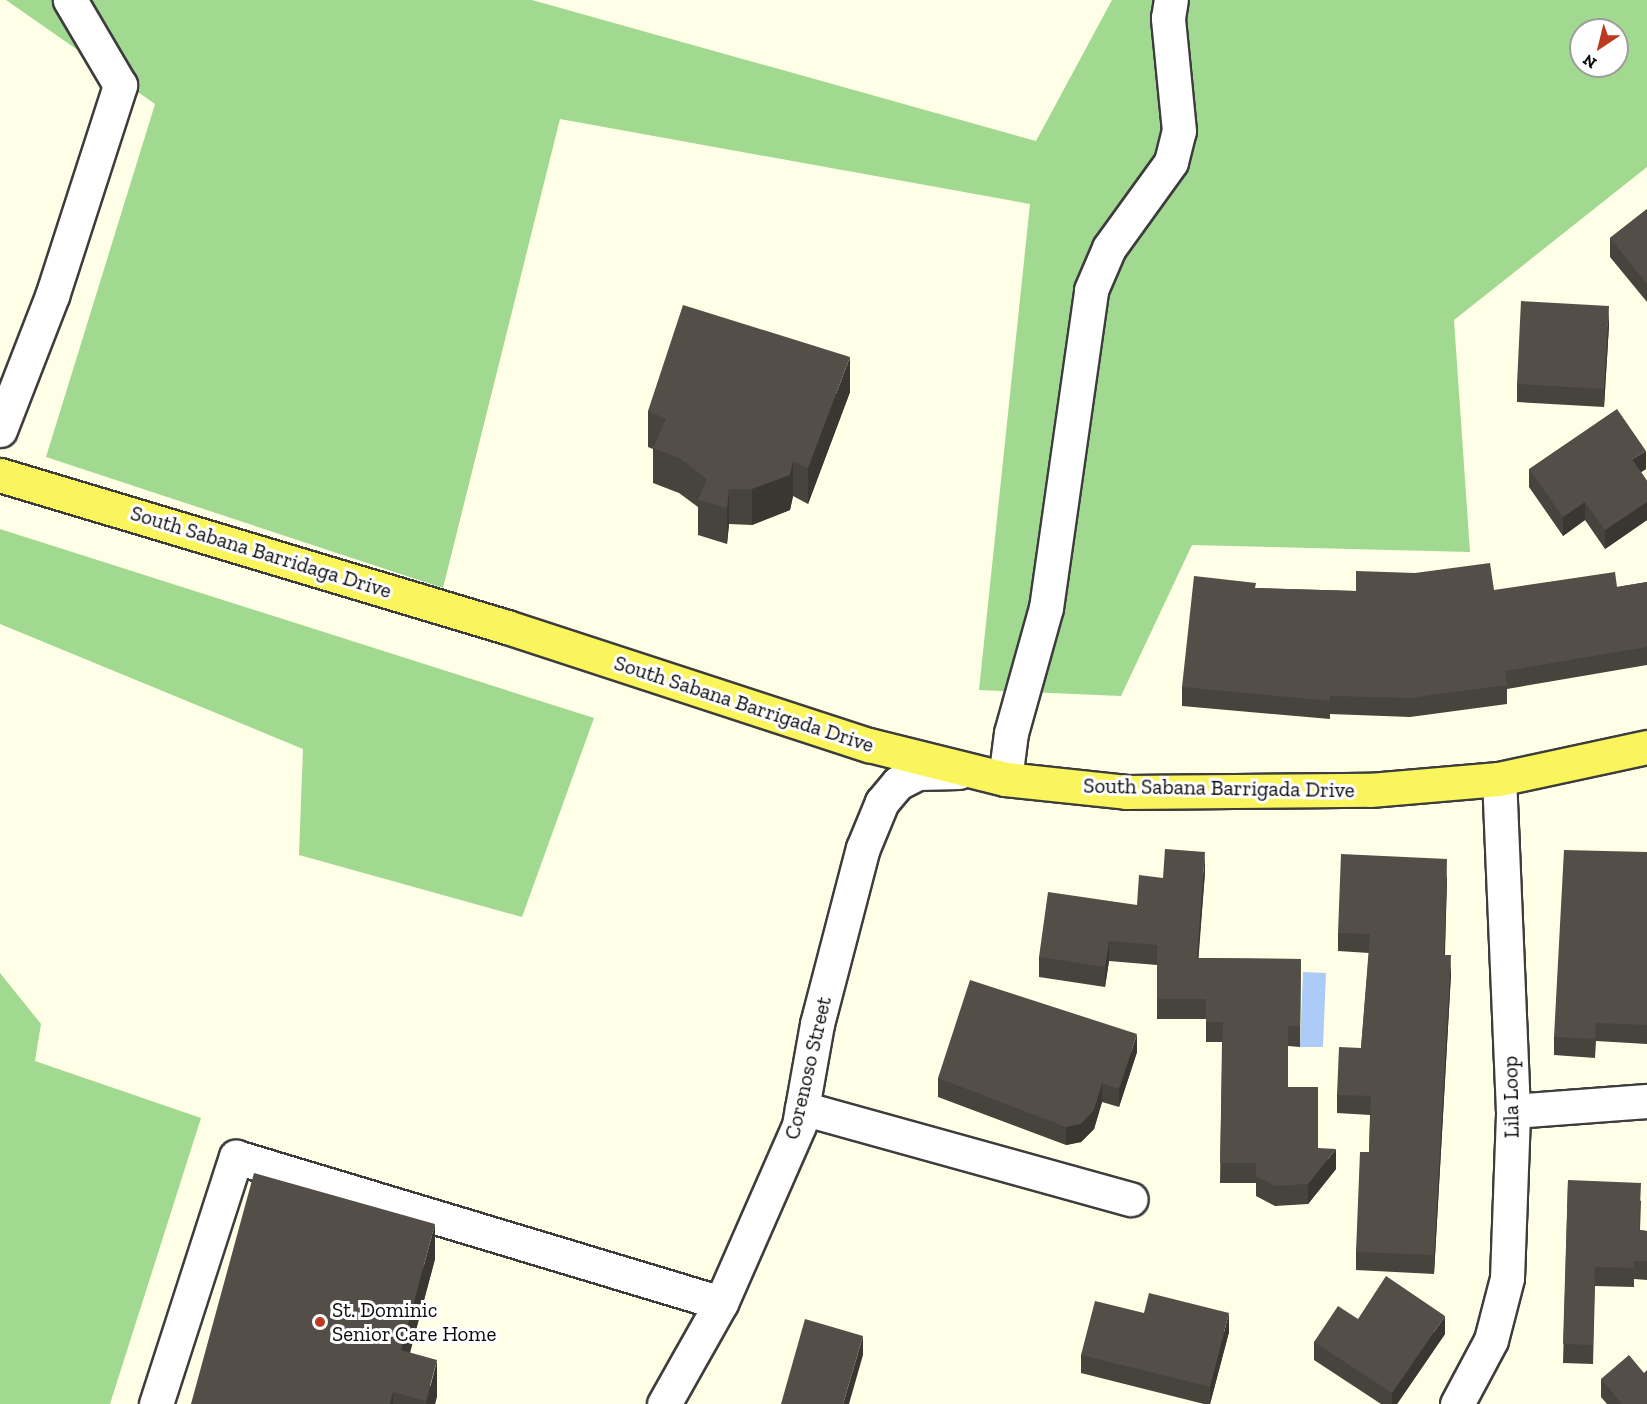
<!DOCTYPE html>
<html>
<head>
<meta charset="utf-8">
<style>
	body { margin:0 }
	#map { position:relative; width:1647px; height:1404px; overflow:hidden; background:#ffffe7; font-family:"Zilla Slab",serif }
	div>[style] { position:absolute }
	.forest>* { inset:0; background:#a2d991 }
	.water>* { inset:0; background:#accbf6 }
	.roads { filter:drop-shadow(2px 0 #3d3d3d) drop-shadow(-2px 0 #3d3d3d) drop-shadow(0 2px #3d3d3d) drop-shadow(0 -2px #3d3d3d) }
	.minor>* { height:33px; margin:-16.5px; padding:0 16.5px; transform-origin:16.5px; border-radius:16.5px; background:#fff }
	.major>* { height:33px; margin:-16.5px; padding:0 16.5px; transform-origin:16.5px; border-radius:16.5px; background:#faf55c }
	.wall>* { inset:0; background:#47433d }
	.shaded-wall>* { inset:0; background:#3a3732 }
	.building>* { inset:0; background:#534e47 }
	.dots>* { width:16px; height:16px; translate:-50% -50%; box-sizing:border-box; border:3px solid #fff; border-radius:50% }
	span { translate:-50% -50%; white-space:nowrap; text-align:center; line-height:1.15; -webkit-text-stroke:6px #fff; paint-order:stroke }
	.street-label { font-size:21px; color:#0a0a0a }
	.poi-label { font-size:21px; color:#0a0a0a }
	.left { translate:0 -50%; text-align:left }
	.north { position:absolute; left:1569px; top:18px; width:60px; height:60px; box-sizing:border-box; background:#fff; border:2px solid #9d9d9d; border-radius:50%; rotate:215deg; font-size:16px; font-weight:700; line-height:24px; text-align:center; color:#0a0a0a }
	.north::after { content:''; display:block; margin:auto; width:21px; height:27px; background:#ba3b22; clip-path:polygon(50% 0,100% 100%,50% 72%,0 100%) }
</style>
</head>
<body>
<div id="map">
	<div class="forest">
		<i style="clip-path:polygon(evenodd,6px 0,532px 0,1036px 141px,1112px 0,1647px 0,1647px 167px,1454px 320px,1470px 552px,1192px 545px,1121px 696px,979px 690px,1030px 204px,560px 119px,443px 588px,46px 457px,155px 104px,6px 0,1581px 30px,1617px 30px,1617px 66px,1581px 66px,1581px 30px)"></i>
		<i style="clip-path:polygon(0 529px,594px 718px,522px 917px,299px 855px,303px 749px,0 624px)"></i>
		<i style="clip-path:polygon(0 973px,41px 1024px,35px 1061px,201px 1118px,110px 1404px,0 1404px)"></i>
	</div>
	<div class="water">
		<i style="clip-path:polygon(1303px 972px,1326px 973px,1323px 1047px,1300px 1047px)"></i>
	</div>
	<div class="roads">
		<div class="minor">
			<i style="left:0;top:430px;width:144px;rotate:-68.8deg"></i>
			<i style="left:52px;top:296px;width:222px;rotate:-72.1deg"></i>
			<i style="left:120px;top:85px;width:99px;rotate:-120.5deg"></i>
			<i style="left:1005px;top:779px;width:46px;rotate:-82.6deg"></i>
			<i style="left:1011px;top:733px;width:130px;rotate:-74.4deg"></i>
			<i style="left:1046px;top:608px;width:321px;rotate:-81.9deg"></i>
			<i style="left:1091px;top:290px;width:46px;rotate:-66.8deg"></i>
			<i style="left:1109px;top:248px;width:106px;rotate:-54.2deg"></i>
			<i style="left:1171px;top:162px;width:32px;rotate:-76deg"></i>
			<i style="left:1179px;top:131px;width:114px;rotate:-95.6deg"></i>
			<i style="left:1168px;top:18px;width:18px;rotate:-81deg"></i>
			<i style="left:802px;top:1108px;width:341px;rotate:15.5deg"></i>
			<i style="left:1513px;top:1111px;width:134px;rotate:-4.3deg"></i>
			<i style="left:156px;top:1404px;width:260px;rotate:-72.1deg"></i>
			<i style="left:236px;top:1157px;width:506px;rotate:16.75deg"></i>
			<i style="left:664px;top:1404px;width:116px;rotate:-60.6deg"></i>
			<i style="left:721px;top:1303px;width:194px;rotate:-66.3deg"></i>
			<i style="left:799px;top:1125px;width:103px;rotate:-79.9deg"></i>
			<i style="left:817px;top:1024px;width:182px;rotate:-75.4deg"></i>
			<i style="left:863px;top:848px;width:50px;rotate:-67.6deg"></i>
			<i style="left:882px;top:802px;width:25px;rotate:-50deg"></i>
			<i style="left:898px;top:783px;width:22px;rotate:-27deg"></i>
			<i style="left:918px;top:773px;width:41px;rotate:-1.4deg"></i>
			<i style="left:1457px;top:1404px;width:72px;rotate:-62deg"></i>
			<i style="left:1491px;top:1340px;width:64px;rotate:-75.5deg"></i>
			<i style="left:1507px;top:1278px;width:167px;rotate:-87.9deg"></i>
			<i style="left:1513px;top:1111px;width:332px;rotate:-92.4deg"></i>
		</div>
		<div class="major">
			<i style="left:0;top:475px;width:529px;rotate:16.69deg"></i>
			<i style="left:507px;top:627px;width:381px;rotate:18.1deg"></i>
			<i style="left:869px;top:745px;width:140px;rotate:14deg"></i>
			<i style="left:1005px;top:779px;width:122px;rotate:6.1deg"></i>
			<i style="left:1126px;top:792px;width:244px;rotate:-0.5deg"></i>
			<i style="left:1370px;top:790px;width:129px;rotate:-4.9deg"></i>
			<i style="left:1499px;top:779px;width:151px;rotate:-12.2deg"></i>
		</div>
	</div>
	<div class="wall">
		<i style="clip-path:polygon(1647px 209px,1647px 302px,1610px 257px,1610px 238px)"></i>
		<i style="clip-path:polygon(1609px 325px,1604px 407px,1517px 402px,1517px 384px)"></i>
		<i style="clip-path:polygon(850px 392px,808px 504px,793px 496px,790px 510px,752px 525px,729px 524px,727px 544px,698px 535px,698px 507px,679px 493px,653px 483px,653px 449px,648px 447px,648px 411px)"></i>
		<i style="clip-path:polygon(1529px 469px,1646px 469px,1641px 472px,1647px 481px,1647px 520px,1605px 549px,1585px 520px,1563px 536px,1529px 487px)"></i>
		<i style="clip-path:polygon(1647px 582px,1647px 665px,1507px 689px,1507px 704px,1410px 717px,1330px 714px,1330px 719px,1182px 706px,1182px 687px,1256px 588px,1356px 591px,1494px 590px,1617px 587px)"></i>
		<i style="clip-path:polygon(1647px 852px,1647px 1044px,1596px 1041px,1595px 1058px,1554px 1055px,1554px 1037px)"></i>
		<i style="clip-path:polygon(1205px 872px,1198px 958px,1301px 959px,1300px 1047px,1288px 1046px,1288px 1087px,1318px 1148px,1336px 1169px,1308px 1204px,1275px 1206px,1256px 1196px,1256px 1183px,1220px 1183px,1222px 1042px,1206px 1042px,1206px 1019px,1157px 1019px,1157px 965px,1109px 961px,1105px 987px,1039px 977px,1039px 957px,1137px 905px)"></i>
		<i style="clip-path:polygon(1447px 877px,1445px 955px,1451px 974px,1434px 1274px,1356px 1270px,1356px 1252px,1369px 1152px,1370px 1115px,1337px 1113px,1337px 1095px,1361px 1048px,1369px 953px,1338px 951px,1338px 933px)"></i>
		<i style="clip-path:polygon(1137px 1052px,1119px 1107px,1102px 1102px,1094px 1129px,1081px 1142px,1066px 1145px,938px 1097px,938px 1078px)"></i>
		<i style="clip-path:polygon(1568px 1180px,1641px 1201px,1640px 1230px,1647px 1231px,1647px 1280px,1634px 1279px,1634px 1287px,1595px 1286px,1593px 1364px,1563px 1363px)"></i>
		<i style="clip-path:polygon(435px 1259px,410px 1353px,437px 1396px,435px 1404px,191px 1404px)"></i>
		<i style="clip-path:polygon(1358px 1319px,1445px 1334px,1397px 1404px,1381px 1404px,1314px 1360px,1314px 1342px)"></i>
		<i style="clip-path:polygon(1229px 1332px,1210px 1404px,1204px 1404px,1081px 1373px,1081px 1355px)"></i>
		<i style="clip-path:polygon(1644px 1373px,1647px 1404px,1607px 1404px,1601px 1397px,1601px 1379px)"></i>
	</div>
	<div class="shaded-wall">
		<i style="clip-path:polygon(1609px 306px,1609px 325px,1604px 407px,1604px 389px)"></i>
		<i style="clip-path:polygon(850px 357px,850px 392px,808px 504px,808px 468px)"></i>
		<i style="clip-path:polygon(1646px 451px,1646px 469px,1632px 478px,1632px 459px)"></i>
		<i style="clip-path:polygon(793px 461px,793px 496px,790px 510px,752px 525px,752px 489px)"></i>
		<i style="clip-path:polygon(729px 489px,729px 524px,727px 544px,727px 508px)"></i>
		<i style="clip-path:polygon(1585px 502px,1585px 520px,1563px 536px,1563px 517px)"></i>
		<i style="clip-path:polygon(1647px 502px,1647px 520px,1605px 549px,1605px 530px)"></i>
		<i style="clip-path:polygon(1205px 852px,1205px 872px,1197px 978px,1197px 958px)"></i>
		<i style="clip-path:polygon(1447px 859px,1447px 877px,1444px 973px,1444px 955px)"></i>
		<i style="clip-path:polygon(1109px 941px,1109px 961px,1105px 987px,1105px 967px)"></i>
		<i style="clip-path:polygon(1451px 955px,1451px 974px,1434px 1274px,1434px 1255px)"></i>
		<i style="clip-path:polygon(1137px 1034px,1137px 1052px,1119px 1107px,1119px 1089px)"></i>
		<i style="clip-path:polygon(1102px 1083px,1102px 1102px,1094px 1129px,1081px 1142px,1066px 1145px,1066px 1127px)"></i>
		<i style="clip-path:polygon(1336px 1149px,1336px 1169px,1308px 1204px,1308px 1184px)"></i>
		<i style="clip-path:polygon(435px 1224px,435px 1259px,401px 1385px,401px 1350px)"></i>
		<i style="clip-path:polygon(1229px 1313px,1229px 1332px,1210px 1404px,1210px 1387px)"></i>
		<i style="clip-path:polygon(1445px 1316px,1445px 1334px,1397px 1404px,1392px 1404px,1392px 1393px)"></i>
		<i style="clip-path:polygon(863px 1336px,863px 1355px,849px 1404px,843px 1404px)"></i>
		<i style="clip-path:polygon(437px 1360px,437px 1396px,435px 1404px,426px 1404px)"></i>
		<i style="clip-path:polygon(393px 1392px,393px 1404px,390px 1404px)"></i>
	</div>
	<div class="building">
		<i style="clip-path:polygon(1647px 209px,1647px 284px,1610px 238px)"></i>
		<i style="clip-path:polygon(1521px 301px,1609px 306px,1604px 389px,1517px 384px)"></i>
		<i style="clip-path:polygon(683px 305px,850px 357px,808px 468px,793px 461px,790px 475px,752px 489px,729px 489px,727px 508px,698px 500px,707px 479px,679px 458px,653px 448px,666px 419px,648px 411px)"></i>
		<i style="clip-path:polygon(1617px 409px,1646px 451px,1632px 459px,1647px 481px,1647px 502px,1605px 530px,1585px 502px,1563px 517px,1529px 469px)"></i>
		<i style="clip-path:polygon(1490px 563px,1494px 590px,1615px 572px,1617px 587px,1647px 582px,1647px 647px,1505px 671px,1507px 685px,1410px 698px,1330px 696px,1330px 701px,1182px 687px,1194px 576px,1256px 583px,1255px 588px,1356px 591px,1356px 571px,1415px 573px)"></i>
		<i style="clip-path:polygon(1165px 849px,1205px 852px,1197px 958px,1301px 959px,1300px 1026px,1288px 1026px,1288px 1087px,1318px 1087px,1318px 1148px,1336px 1149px,1308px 1184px,1275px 1186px,1256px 1176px,1256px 1163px,1220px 1163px,1223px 1022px,1206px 1022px,1206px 999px,1157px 999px,1157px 945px,1109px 941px,1105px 967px,1039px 957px,1048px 892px,1137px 905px,1139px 875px,1163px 878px)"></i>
		<i style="clip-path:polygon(1564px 850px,1647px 852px,1647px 1025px,1596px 1023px,1595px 1039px,1554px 1037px)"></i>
		<i style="clip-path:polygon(1341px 854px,1447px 859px,1444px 955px,1451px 955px,1434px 1255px,1356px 1252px,1360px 1152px,1369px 1152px,1371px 1096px,1337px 1095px,1339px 1047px,1361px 1048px,1370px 934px,1338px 933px)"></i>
		<i style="clip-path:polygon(970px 980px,1137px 1034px,1119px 1089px,1102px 1083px,1094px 1110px,1081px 1124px,1066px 1127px,938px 1078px)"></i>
		<i style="clip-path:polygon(254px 1173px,435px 1224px,401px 1350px,437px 1360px,426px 1401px,393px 1392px,390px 1404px,191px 1404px)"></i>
		<i style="clip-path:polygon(1568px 1180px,1641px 1183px,1639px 1230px,1647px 1231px,1647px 1261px,1634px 1261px,1634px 1268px,1595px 1267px,1593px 1345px,1563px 1344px)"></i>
		<i style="clip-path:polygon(1386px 1276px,1445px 1316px,1392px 1393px,1314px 1342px,1338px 1306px,1358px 1319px)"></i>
		<i style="clip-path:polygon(1149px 1293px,1229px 1313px,1210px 1387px,1081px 1355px,1095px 1301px,1144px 1313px)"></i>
		<i style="clip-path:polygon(805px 1319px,863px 1336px,843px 1404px,781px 1404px)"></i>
		<i style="clip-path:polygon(1629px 1355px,1644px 1373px,1647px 1370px,1647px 1404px,1622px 1404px,1601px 1379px)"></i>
	</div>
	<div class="dots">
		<i style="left:320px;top:1322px;background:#ba3b22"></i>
	</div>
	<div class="street-label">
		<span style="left:261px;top:552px;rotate:17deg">South Sabana Barridaga Drive</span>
		<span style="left:744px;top:704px;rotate:18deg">South Sabana Barrigada Drive</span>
		<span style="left:1219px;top:788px;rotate:1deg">South Sabana Barrigada Drive</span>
		<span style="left:808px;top:1068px;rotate:-77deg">Corenoso Street</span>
		<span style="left:1511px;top:1097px;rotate:-91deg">Lila Loop</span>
	</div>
	<div class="poi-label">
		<span class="left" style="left:332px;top:1322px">St. Dominic<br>Senior Care Home</span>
	</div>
	<div class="north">N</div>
</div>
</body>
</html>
